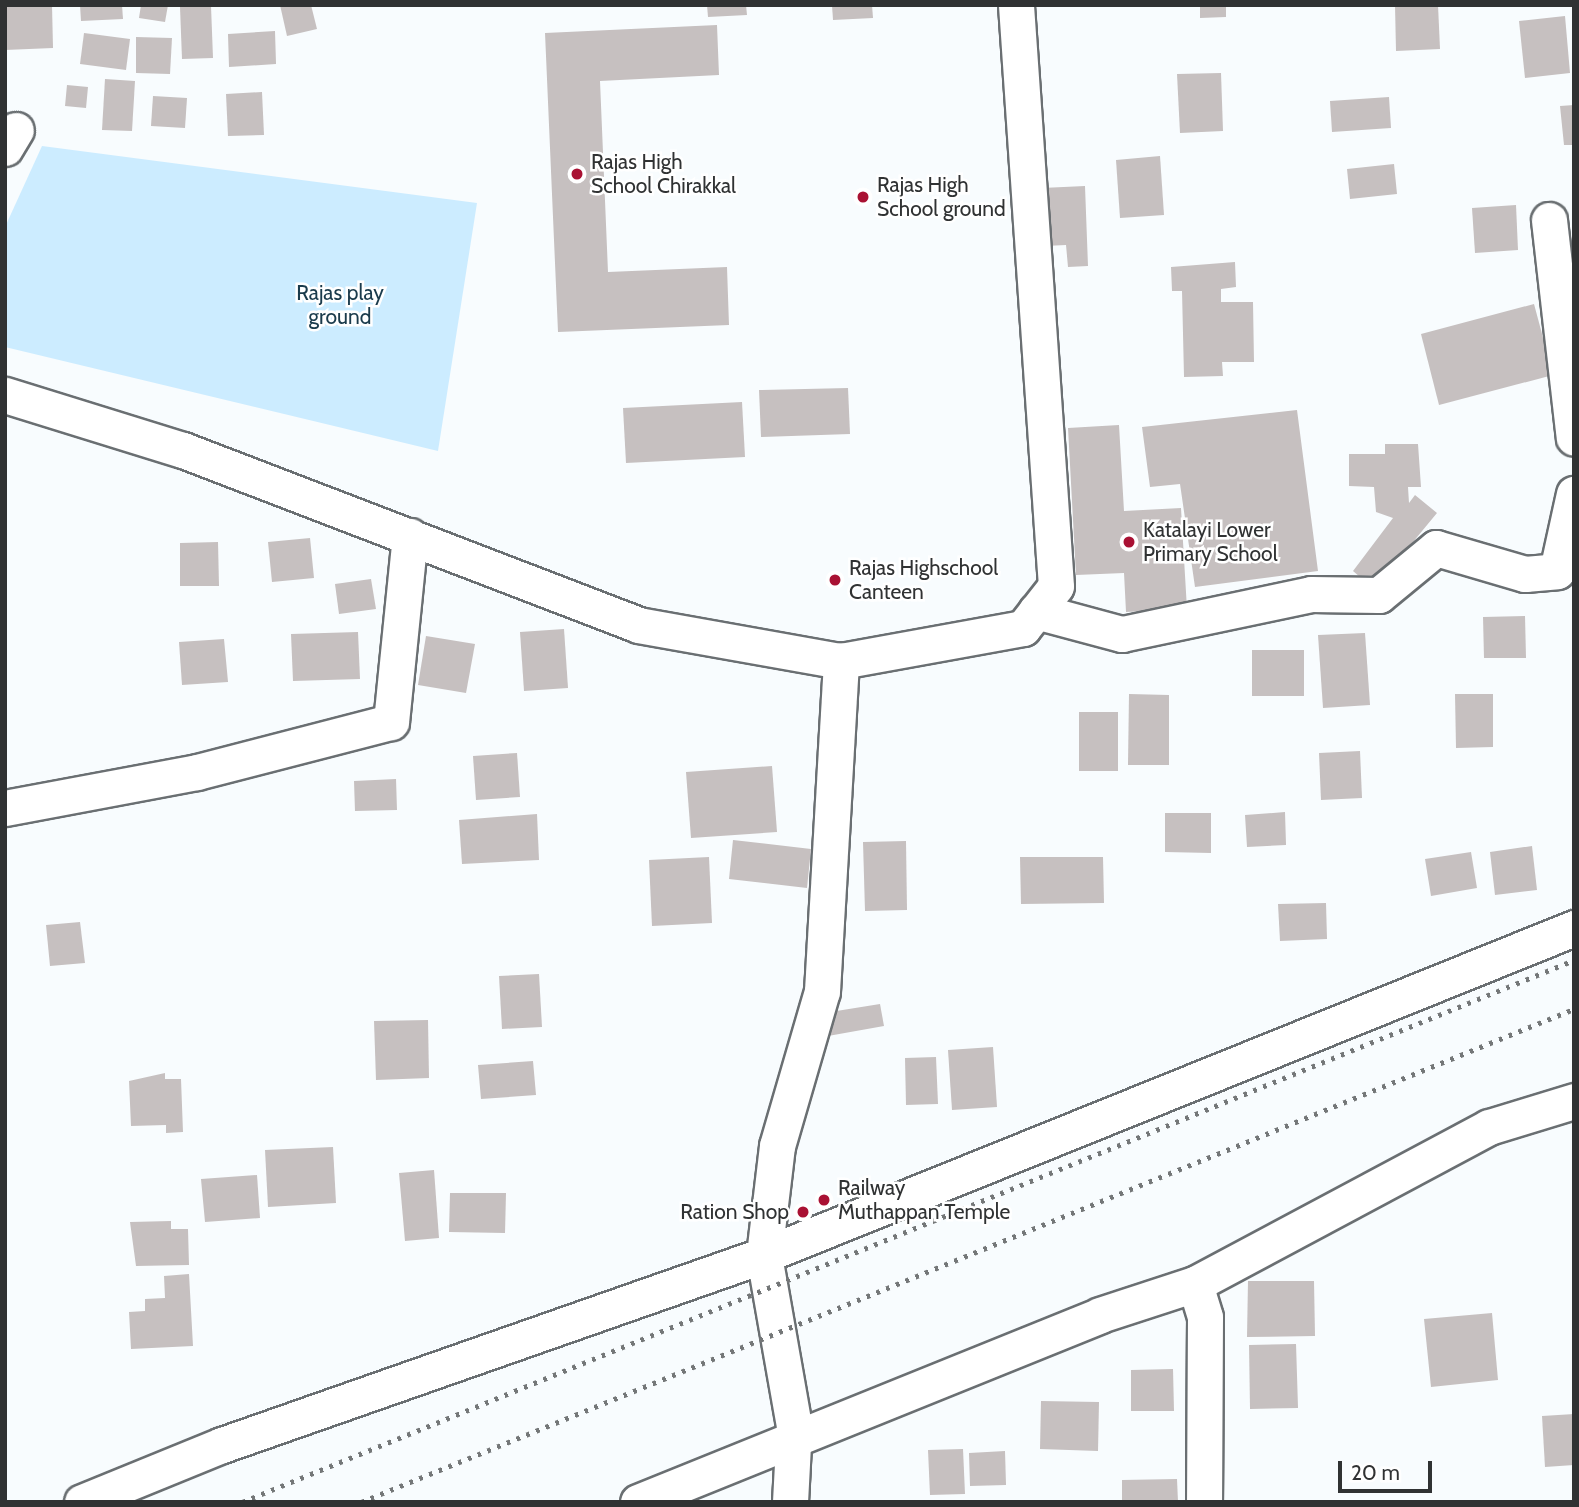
<!DOCTYPE html>
<html>
<head>
<meta charset="utf-8">
<style>
	body { margin:0 }
	#map { position:relative; width:1579px; height:1507px; overflow:hidden; background:#f8fcfe; font-family:Cabin,sans-serif }
	div>[style] { position:absolute }
	.green>* { inset:0; background:#ccecff }
	.building>* { inset:0; background:#c6c0c0 }
	.roads { filter:drop-shadow(2px 0 #6a6f72) drop-shadow(-2px 0 #6a6f72) drop-shadow(0 2px #6a6f72) drop-shadow(0 -2px #6a6f72) }
	.minor>* { height:35px; margin:-17.5px; padding:0 17.5px; transform-origin:17.5px; border-radius:17.5px; background:#fff }
	.rail>* { height:5px; margin-top:-2.5px; transform-origin:0; background:repeating-linear-gradient(90deg,#747778 0 3.5px,transparent 0 10.5px) }
	.dots>* { width:19px; height:19px; translate:-50% -50%; box-sizing:border-box; border:4px solid #fff; border-radius:50% }
	span { translate:-50% -50%; white-space:nowrap; text-align:center; line-height:1.15; -webkit-text-stroke:5px #fff; paint-order:stroke }
	.poi-label { font-size:21px; color:#303233 }
	.left { translate:0 -50%; text-align:left }
	.right { translate:-100% -50%; text-align:right }
	.park-label { font-size:21px; color:#1a3b4c }
	.frame { position:absolute; inset:0; border:7px solid #303233; pointer-events:none }
	.scale { position:absolute; left:1338px; top:1461px; width:94px; height:32px; box-sizing:border-box; border:4px solid #303233; border-top:0; padding-left:9px; font-size:21px; line-height:24px; white-space:nowrap; color:#303233; -webkit-text-stroke:5px #fff; paint-order:stroke }
</style>
</head>
<body>
<div id="map">
	<div class="green">
		<i style="clip-path:polygon(42px 146px,477px 203px,438px 451px,5px 347px,5px 227px)"></i>
	</div>
	<div class="building">
		<i style="clip-path:polygon(5px 5px,52px 5px,53px 48px,5px 50px)"></i>
		<i style="clip-path:polygon(80px 5px,122px 5px,123px 19px,81px 21px)"></i>
		<i style="clip-path:polygon(141px 5px,168px 5px,165px 22px,139px 18px)"></i>
		<i style="clip-path:polygon(280px 5px,311px 5px,317px 29px,287px 36px)"></i>
		<i style="clip-path:polygon(707px 5px,746px 5px,747px 15px,708px 17px)"></i>
		<i style="clip-path:polygon(832px 5px,872px 5px,873px 18px,833px 20px)"></i>
		<i style="clip-path:polygon(1200px 5px,1226px 5px,1226px 17px,1200px 18px)"></i>
		<i style="clip-path:polygon(1395px 5px,1438px 5px,1440px 49px,1396px 51px)"></i>
		<i style="clip-path:polygon(211px 6px,213px 58px,182px 59px,180px 7px)"></i>
		<i style="clip-path:polygon(1565px 16px,1570px 73px,1525px 78px,1519px 21px)"></i>
		<i style="clip-path:polygon(717px 25px,719px 75px,600px 81px,608px 272px,727px 267px,729px 325px,558px 332px,545px 33px)"></i>
		<i style="clip-path:polygon(275px 31px,276px 64px,229px 67px,228px 34px)"></i>
		<i style="clip-path:polygon(84px 33px,130px 39px,126px 70px,80px 64px)"></i>
		<i style="clip-path:polygon(136px 37px,172px 38px,170px 74px,136px 73px)"></i>
		<i style="clip-path:polygon(1221px 73px,1223px 131px,1180px 133px,1177px 74px)"></i>
		<i style="clip-path:polygon(105px 79px,135px 81px,132px 131px,102px 130px)"></i>
		<i style="clip-path:polygon(67px 85px,88px 87px,86px 108px,65px 106px)"></i>
		<i style="clip-path:polygon(262px 92px,264px 135px,228px 136px,226px 94px)"></i>
		<i style="clip-path:polygon(153px 96px,187px 98px,185px 128px,151px 126px)"></i>
		<i style="clip-path:polygon(1389px 97px,1391px 128px,1332px 132px,1330px 101px)"></i>
		<i style="clip-path:polygon(1574px 105px,1574px 145px,1564px 145px,1560px 106px)"></i>
		<i style="clip-path:polygon(1160px 156px,1164px 215px,1120px 218px,1116px 160px)"></i>
		<i style="clip-path:polygon(1394px 164px,1397px 194px,1350px 199px,1347px 169px)"></i>
		<i style="clip-path:polygon(1085px 186px,1088px 266px,1068px 267px,1066px 245px,1045px 246px,1042px 188px)"></i>
		<i style="clip-path:polygon(1516px 205px,1518px 250px,1475px 253px,1472px 208px)"></i>
		<i style="clip-path:polygon(1235px 262px,1236px 287px,1221px 289px,1221px 302px,1253px 302px,1254px 362px,1222px 362px,1223px 376px,1184px 377px,1182px 291px,1172px 291px,1171px 267px)"></i>
		<i style="clip-path:polygon(1534px 304px,1553px 375px,1439px 405px,1421px 334px)"></i>
		<i style="clip-path:polygon(848px 388px,850px 434px,761px 437px,759px 390px)"></i>
		<i style="clip-path:polygon(742px 402px,745px 457px,626px 463px,623px 408px)"></i>
		<i style="clip-path:polygon(1297px 410px,1318px 571px,1195px 587px,1180px 484px,1150px 487px,1142px 427px)"></i>
		<i style="clip-path:polygon(1119px 425px,1124px 511px,1181px 508px,1187px 609px,1126px 612px,1124px 573px,1076px 575px,1068px 428px)"></i>
		<i style="clip-path:polygon(1385px 444px,1418px 444px,1421px 487px,1408px 487px,1409px 503px,1415px 495px,1437px 513px,1374px 589px,1353px 571px,1393px 518px,1376px 512px,1374px 487px,1349px 486px,1349px 454px,1385px 454px)"></i>
		<i style="clip-path:polygon(310px 538px,314px 578px,272px 582px,268px 542px)"></i>
		<i style="clip-path:polygon(218px 542px,219px 586px,180px 586px,180px 543px)"></i>
		<i style="clip-path:polygon(371px 579px,376px 609px,339px 614px,335px 584px)"></i>
		<i style="clip-path:polygon(1525px 616px,1526px 658px,1484px 658px,1483px 617px)"></i>
		<i style="clip-path:polygon(564px 629px,568px 688px,524px 691px,520px 632px)"></i>
		<i style="clip-path:polygon(358px 632px,360px 679px,293px 681px,291px 634px)"></i>
		<i style="clip-path:polygon(1365px 633px,1370px 705px,1323px 708px,1318px 635px)"></i>
		<i style="clip-path:polygon(426px 636px,475px 644px,466px 693px,418px 685px)"></i>
		<i style="clip-path:polygon(224px 639px,228px 682px,182px 685px,179px 642px)"></i>
		<i style="clip-path:polygon(1252px 650px,1304px 650px,1304px 696px,1252px 696px)"></i>
		<i style="clip-path:polygon(1129px 694px,1169px 695px,1169px 765px,1128px 765px)"></i>
		<i style="clip-path:polygon(1455px 694px,1493px 694px,1493px 747px,1456px 748px)"></i>
		<i style="clip-path:polygon(1079px 712px,1118px 712px,1118px 771px,1079px 771px)"></i>
		<i style="clip-path:polygon(1360px 751px,1362px 798px,1321px 800px,1319px 753px)"></i>
		<i style="clip-path:polygon(517px 753px,520px 797px,476px 800px,473px 756px)"></i>
		<i style="clip-path:polygon(772px 766px,777px 832px,691px 838px,686px 772px)"></i>
		<i style="clip-path:polygon(396px 779px,397px 810px,355px 811px,354px 781px)"></i>
		<i style="clip-path:polygon(1285px 812px,1286px 845px,1247px 847px,1245px 815px)"></i>
		<i style="clip-path:polygon(1165px 813px,1211px 813px,1211px 853px,1165px 852px)"></i>
		<i style="clip-path:polygon(537px 814px,539px 860px,462px 864px,459px 820px)"></i>
		<i style="clip-path:polygon(733px 840px,811px 849px,807px 888px,729px 879px)"></i>
		<i style="clip-path:polygon(906px 841px,907px 910px,865px 911px,863px 842px)"></i>
		<i style="clip-path:polygon(1532px 846px,1537px 890px,1495px 895px,1490px 852px)"></i>
		<i style="clip-path:polygon(1471px 852px,1477px 888px,1431px 896px,1425px 859px)"></i>
		<i style="clip-path:polygon(709px 857px,712px 923px,652px 926px,649px 860px)"></i>
		<i style="clip-path:polygon(1020px 857px,1103px 857px,1104px 903px,1021px 904px)"></i>
		<i style="clip-path:polygon(1326px 903px,1327px 939px,1280px 941px,1278px 904px)"></i>
		<i style="clip-path:polygon(80px 922px,85px 963px,50px 966px,46px 925px)"></i>
		<i style="clip-path:polygon(539px 974px,542px 1027px,502px 1029px,499px 976px)"></i>
		<i style="clip-path:polygon(880px 1004px,884px 1026px,828px 1036px,824px 1013px)"></i>
		<i style="clip-path:polygon(428px 1020px,429px 1078px,376px 1080px,374px 1021px)"></i>
		<i style="clip-path:polygon(993px 1047px,997px 1107px,952px 1110px,948px 1050px)"></i>
		<i style="clip-path:polygon(936px 1057px,938px 1104px,906px 1105px,905px 1058px)"></i>
		<i style="clip-path:polygon(533px 1061px,536px 1095px,481px 1099px,478px 1065px)"></i>
		<i style="clip-path:polygon(165px 1073px,165px 1079px,181px 1079px,183px 1132px,166px 1133px,166px 1125px,131px 1126px,129px 1081px)"></i>
		<i style="clip-path:polygon(333px 1147px,336px 1203px,268px 1207px,265px 1150px)"></i>
		<i style="clip-path:polygon(434px 1170px,439px 1238px,405px 1241px,399px 1173px)"></i>
		<i style="clip-path:polygon(257px 1175px,260px 1218px,205px 1222px,201px 1179px)"></i>
		<i style="clip-path:polygon(450px 1193px,506px 1193px,505px 1233px,449px 1232px)"></i>
		<i style="clip-path:polygon(171px 1221px,171px 1229px,188px 1229px,189px 1265px,136px 1266px,130px 1222px)"></i>
		<i style="clip-path:polygon(189px 1274px,193px 1346px,131px 1349px,129px 1312px,145px 1311px,145px 1299px,165px 1298px,164px 1276px)"></i>
		<i style="clip-path:polygon(1248px 1281px,1314px 1281px,1315px 1336px,1247px 1337px)"></i>
		<i style="clip-path:polygon(1492px 1313px,1498px 1380px,1431px 1387px,1424px 1319px)"></i>
		<i style="clip-path:polygon(1296px 1344px,1298px 1408px,1250px 1409px,1249px 1345px)"></i>
		<i style="clip-path:polygon(1173px 1369px,1174px 1411px,1131px 1411px,1131px 1370px)"></i>
		<i style="clip-path:polygon(1041px 1401px,1099px 1402px,1098px 1451px,1040px 1449px)"></i>
		<i style="clip-path:polygon(1574px 1414px,1574px 1465px,1545px 1467px,1542px 1416px)"></i>
		<i style="clip-path:polygon(963px 1449px,965px 1494px,930px 1495px,928px 1450px)"></i>
		<i style="clip-path:polygon(1005px 1451px,1006px 1485px,970px 1486px,969px 1453px)"></i>
		<i style="clip-path:polygon(1177px 1479px,1178px 1502px,1122px 1502px,1122px 1480px)"></i>
	</div>
	<div class="roads">
		<div class="minor">
			<i style="left:5px;top:148px;width:21px;rotate:-59deg"></i>
			<i style="left:1549px;top:220px;width:219px;rotate:83.5deg"></i>
			<i style="left:5px;top:395px;width:186px;rotate:17.2deg"></i>
			<i style="left:183px;top:450px;width:487px;rotate:21deg"></i>
			<i style="left:638px;top:625px;width:206px;rotate:10.1deg"></i>
			<i style="left:841px;top:661px;width:185px;rotate:-10.3deg"></i>
			<i style="left:1023px;top:628px;width:53px;rotate:-51.8deg"></i>
			<i style="left:1056px;top:586px;width:582px;rotate:-93.94deg"></i>
			<i style="left:1036px;top:611px;width:89px;rotate:15deg"></i>
			<i style="left:1122px;top:634px;width:193px;rotate:-11.9deg"></i>
			<i style="left:1311px;top:594px;width:68px;rotate:0.8deg"></i>
			<i style="left:1379px;top:595px;width:74px;rotate:-39.5deg"></i>
			<i style="left:1436px;top:548px;width:93px;rotate:16.3deg"></i>
			<i style="left:1525px;top:574px;width:32px;rotate:-5deg"></i>
			<i style="left:1557px;top:571px;width:79px;rotate:-77.6deg"></i>
			<i style="left:5px;top:808px;width:195px;rotate:-10.6deg"></i>
			<i style="left:197px;top:772px;width:200px;rotate:-14.5deg"></i>
			<i style="left:391px;top:722px;width:187px;rotate:-84.2deg"></i>
			<i style="left:1195px;top:1284px;width:34px;rotate:73deg"></i>
			<i style="left:1205px;top:1317px;width:185px;rotate:90.3deg"></i>
			<i style="left:82px;top:1502px;width:151px;rotate:-22.2deg"></i>
			<i style="left:222px;top:1445px;width:574px;rotate:-19.32deg"></i>
			<i style="left:764px;top:1255px;width:874px;rotate:-21.98deg"></i>
			<i style="left:638px;top:1502px;width:498px;rotate:-22deg"></i>
			<i style="left:1100px;top:1315px;width:100px;rotate:-18.1deg"></i>
			<i style="left:1195px;top:1284px;width:333px;rotate:-28.1deg"></i>
			<i style="left:1489px;top:1127px;width:89px;rotate:-17deg"></i>
			<i style="left:790px;top:1502px;width:76px;rotate:-87deg"></i>
			<i style="left:794px;top:1426px;width:174px;rotate:-100deg"></i>
			<i style="left:764px;top:1255px;width:110px;rotate:-83.2deg"></i>
			<i style="left:777px;top:1146px;width:161px;rotate:-73.8deg"></i>
			<i style="left:822px;top:991px;width:331px;rotate:-86.7deg"></i>
		</div>
	</div>
	<div class="rail">
		<i style="left:242px;top:1502px;width:1438px;rotate:-22.14deg"></i>
		<i style="left:361px;top:1502px;width:1309px;rotate:-22.12deg"></i>
	</div>
	<div class="dots">
		<i style="left:577px;top:174px;background:#a91133"></i>
		<i style="left:863px;top:197px;background:#a91133"></i>
		<i style="left:1129px;top:542px;background:#a91133"></i>
		<i style="left:835px;top:580px;background:#a91133"></i>
		<i style="left:824px;top:1200px;background:#a91133"></i>
		<i style="left:803px;top:1212px;background:#a91133"></i>
	</div>
	<div class="poi-label">
		<span class="left" style="left:591px;top:174px">Rajas High<br>School Chirakkal</span>
		<span class="left" style="left:877px;top:197px">Rajas High<br>School ground</span>
		<span class="left" style="left:1143px;top:542px">Katalayi Lower<br>Primary School</span>
		<span class="left" style="left:849px;top:580px">Rajas Highschool<br>Canteen</span>
		<span class="left" style="left:838px;top:1200px">Railway<br>Muthappan Temple</span>
		<span class="right" style="left:789px;top:1212px">Ration Shop</span>
	</div>
	<div class="park-label">
		<span style="left:340px;top:305px">Rajas play<br>ground</span>
	</div>
	<div class="frame"></div>
	<div class="scale">20 m</div>
</div>
</body>
</html>
